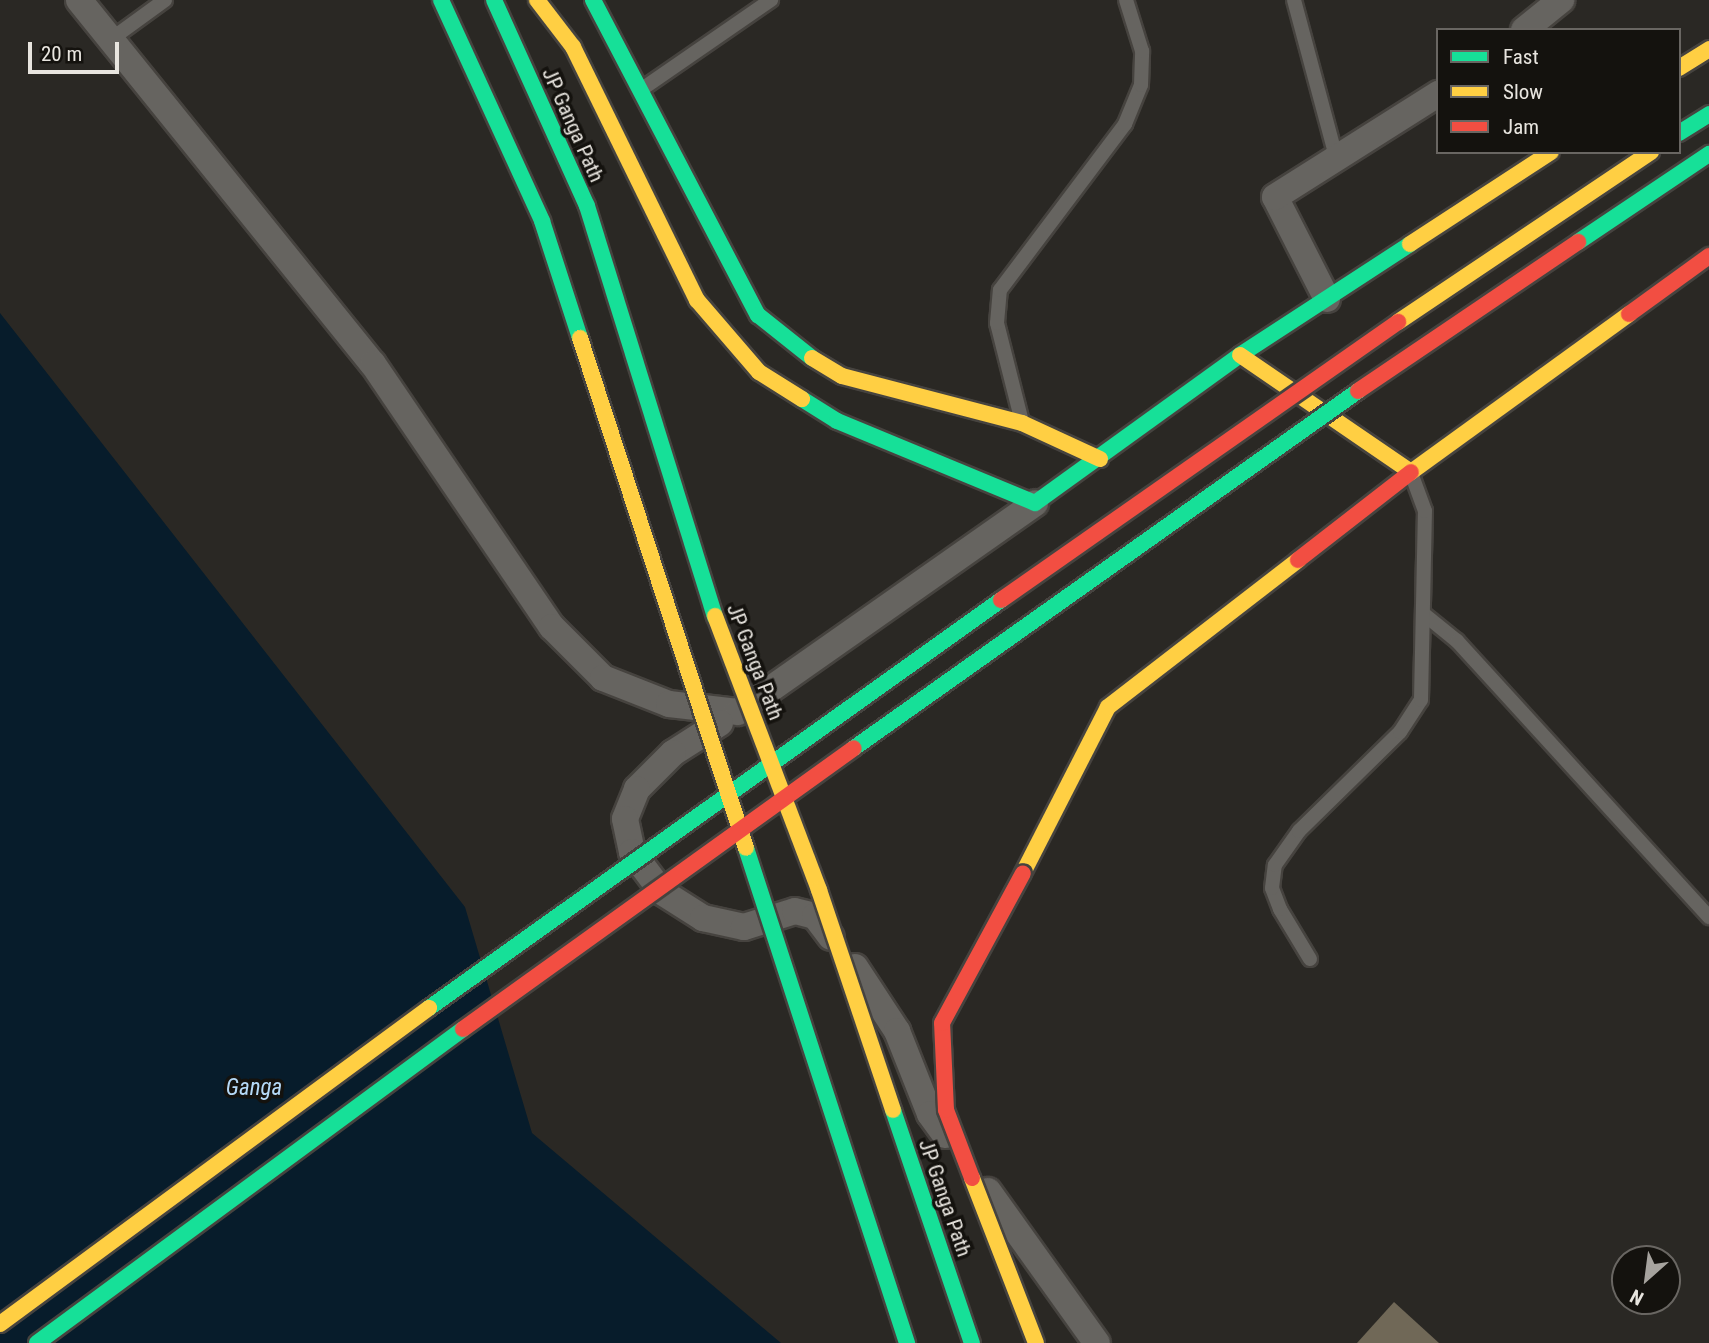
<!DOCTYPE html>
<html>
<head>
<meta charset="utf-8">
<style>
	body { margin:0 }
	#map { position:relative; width:1709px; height:1343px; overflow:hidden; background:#2a2824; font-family:"Roboto Condensed",sans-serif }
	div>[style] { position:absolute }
	.water>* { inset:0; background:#071c2b }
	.building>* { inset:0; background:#706857 }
	.roads { filter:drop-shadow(2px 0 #46433f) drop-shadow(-2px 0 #46433f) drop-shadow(0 2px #46433f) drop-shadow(0 -2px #46433f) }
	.lane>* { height:14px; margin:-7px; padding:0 7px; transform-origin:7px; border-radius:7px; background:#666460 }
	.street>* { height:26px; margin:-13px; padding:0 13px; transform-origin:13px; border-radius:13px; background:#666460 }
	.fast>* { height:16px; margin:-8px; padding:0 8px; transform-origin:8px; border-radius:8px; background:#16e098 }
	.slow>* { height:16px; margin:-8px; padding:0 8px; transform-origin:8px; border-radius:8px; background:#ffcf43 }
	.jam>* { height:16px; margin:-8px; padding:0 8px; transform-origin:8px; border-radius:8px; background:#f24e42 }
	.bridges { filter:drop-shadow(2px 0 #46433f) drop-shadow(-2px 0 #46433f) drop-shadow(0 2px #46433f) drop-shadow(0 -2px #46433f) }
	.fast-bridge>* { height:16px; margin:-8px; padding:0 8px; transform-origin:8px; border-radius:8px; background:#16e098 }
	.slow-bridge>* { height:16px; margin:-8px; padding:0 8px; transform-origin:8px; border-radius:8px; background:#ffcf43 }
	.jam-bridge>* { height:16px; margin:-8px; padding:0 8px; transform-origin:8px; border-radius:8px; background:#f24e42 }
	span { translate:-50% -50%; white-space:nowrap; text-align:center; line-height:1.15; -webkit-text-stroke:7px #14120e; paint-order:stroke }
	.street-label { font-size:21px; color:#e8e5df }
	.water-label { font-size:23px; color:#b5d9f7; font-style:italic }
	.legend { position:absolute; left:1436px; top:28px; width:245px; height:126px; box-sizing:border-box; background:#14120e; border:2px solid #696662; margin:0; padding:9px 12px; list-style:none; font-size:21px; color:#e8e5df }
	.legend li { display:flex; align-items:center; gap:14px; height:35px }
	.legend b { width:35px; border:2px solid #696662 }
	.north { position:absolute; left:1611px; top:1245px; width:70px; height:70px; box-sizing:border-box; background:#14120e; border:2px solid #696662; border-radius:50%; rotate:208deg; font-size:19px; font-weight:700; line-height:28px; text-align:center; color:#e8e5df }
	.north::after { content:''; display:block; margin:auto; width:24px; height:32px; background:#a6a39e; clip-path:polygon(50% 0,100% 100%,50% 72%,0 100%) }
	.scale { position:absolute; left:28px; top:42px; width:91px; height:32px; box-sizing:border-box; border:4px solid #e8e5df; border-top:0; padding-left:9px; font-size:21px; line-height:24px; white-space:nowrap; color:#e8e5df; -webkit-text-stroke:5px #14120e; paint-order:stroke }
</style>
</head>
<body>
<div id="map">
	<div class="water">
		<i style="clip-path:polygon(0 313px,465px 907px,532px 1133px,781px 1343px,0 1343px)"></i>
	</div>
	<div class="building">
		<i style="clip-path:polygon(1394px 1302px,1439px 1343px,1357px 1343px)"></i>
	</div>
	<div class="roads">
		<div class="lane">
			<i style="left:1294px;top:0;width:163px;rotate:75deg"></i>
			<i style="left:110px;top:40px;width:68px;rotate:-36deg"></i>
			<i style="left:642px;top:89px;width:157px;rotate:-34.6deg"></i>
			<i style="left:1021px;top:418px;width:98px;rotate:-104.2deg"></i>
			<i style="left:997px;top:323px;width:33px;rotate:-85deg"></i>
			<i style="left:1000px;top:290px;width:208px;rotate:-53deg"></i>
			<i style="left:1125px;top:124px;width:42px;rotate:-67.7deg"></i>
			<i style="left:1141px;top:85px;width:34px;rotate:-88deg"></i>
			<i style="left:1142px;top:51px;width:53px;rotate:-107.4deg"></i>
			<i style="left:1425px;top:615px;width:41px;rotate:39.1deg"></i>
			<i style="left:1457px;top:641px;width:374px;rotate:47.6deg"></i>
			<i style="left:1310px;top:959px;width:58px;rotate:-121deg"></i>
			<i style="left:1280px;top:909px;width:22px;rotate:-111deg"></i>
			<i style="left:1272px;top:888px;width:23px;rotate:-83deg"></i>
			<i style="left:1275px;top:865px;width:42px;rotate:-54.8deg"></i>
			<i style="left:1299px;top:831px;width:141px;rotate:-44.4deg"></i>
			<i style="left:1400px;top:732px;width:38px;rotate:-57deg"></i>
			<i style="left:1421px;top:700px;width:189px;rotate:-88.8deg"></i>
			<i style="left:1425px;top:511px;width:40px;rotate:-110.2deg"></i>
		</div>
		<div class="street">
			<i style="left:79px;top:0;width:468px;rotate:51.1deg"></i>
			<i style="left:373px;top:364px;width:318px;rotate:55.8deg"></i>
			<i style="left:552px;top:627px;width:72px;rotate:45deg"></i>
			<i style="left:603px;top:678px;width:71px;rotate:21.5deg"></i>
			<i style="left:669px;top:704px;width:69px;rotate:6.6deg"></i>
			<i style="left:738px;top:712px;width:363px;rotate:-35.1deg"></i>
			<i style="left:1524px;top:30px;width:48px;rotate:-39deg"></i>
			<i style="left:1327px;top:299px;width:114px;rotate:-117deg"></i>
			<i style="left:1275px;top:197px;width:193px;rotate:-32.3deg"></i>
			<i style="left:720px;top:723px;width:56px;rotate:147.4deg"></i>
			<i style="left:673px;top:753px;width:51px;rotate:135deg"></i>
			<i style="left:637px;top:789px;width:32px;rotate:112deg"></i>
			<i style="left:625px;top:819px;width:34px;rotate:78deg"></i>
			<i style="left:632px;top:852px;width:50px;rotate:53.1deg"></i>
			<i style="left:662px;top:892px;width:49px;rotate:32.4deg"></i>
			<i style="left:703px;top:918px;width:42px;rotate:12.4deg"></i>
			<i style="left:744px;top:927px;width:53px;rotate:-17.4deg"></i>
			<i style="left:795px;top:911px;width:21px;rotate:14deg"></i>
			<i style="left:815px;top:916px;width:26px;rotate:53deg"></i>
			<i style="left:855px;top:967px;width:77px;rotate:56.7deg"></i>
			<i style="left:897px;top:1031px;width:89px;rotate:68.3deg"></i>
			<i style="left:930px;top:1114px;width:26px;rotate:54deg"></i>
			<i style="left:988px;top:1191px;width:187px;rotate:54.4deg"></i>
		</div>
		<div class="fast">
			<i style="left:593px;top:0;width:356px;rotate:62.4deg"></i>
			<i style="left:758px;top:315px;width:69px;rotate:38.5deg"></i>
			<i style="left:1679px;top:133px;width:36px;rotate:-32deg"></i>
			<i style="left:802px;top:399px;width:41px;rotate:32.2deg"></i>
			<i style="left:837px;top:421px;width:214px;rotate:22.5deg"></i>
			<i style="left:1035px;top:503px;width:253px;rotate:-35.8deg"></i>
			<i style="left:1240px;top:355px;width:203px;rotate:-33.1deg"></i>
		</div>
		<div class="slow">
			<i style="left:537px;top:0;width:59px;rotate:52.5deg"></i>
			<i style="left:573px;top:47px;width:282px;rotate:63.9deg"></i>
			<i style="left:697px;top:300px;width:95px;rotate:49.3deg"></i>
			<i style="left:759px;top:372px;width:51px;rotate:32.1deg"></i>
			<i style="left:1679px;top:68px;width:36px;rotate:-32deg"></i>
			<i style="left:1410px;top:244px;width:168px;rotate:-33.1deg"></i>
			<i style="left:1240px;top:355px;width:207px;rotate:34.4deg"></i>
			<i style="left:1411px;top:472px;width:269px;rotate:-35.9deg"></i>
			<i style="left:812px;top:358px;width:35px;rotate:31deg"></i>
			<i style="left:842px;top:376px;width:186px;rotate:14.6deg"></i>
			<i style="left:1022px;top:423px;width:86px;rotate:24.8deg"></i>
			<i style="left:1023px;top:873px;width:186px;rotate:-62.9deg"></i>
			<i style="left:1108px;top:707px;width:240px;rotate:-37.7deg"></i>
		</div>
		<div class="jam">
			<i style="left:1629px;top:314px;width:99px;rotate:-35.9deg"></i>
			<i style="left:1298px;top:560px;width:143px;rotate:-37.9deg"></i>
		</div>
	</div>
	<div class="bridges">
		<div class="fast-bridge">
			<i style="left:441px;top:0;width:243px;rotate:65.4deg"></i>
			<i style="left:542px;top:221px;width:123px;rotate:72deg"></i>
			<i style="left:494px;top:0;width:226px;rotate:65.7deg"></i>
			<i style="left:587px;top:206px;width:430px;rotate:72.7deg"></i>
			<i style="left:1578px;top:242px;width:158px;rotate:-33.9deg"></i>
			<i style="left:854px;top:748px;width:618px;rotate:-35.31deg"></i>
			<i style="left:746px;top:848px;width:521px;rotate:71.98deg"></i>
			<i style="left:429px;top:1008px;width:703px;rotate:-35.5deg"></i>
			<i style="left:893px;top:1110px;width:246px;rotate:71.3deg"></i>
			<i style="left:37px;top:1343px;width:529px;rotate:-36.39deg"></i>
		</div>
		<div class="slow-bridge">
			<i style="left:1398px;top:322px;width:305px;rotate:-33.9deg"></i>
			<i style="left:580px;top:338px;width:536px;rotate:71.97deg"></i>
			<i style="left:715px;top:616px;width:293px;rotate:69.2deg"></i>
			<i style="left:819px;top:890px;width:232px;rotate:71.4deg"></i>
			<i style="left:972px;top:1178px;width:177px;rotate:68.8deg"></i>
			<i style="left:0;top:1324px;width:533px;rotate:-36.38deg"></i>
		</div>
		<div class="jam-bridge">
			<i style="left:1358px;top:391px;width:266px;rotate:-34.1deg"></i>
			<i style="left:1001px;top:600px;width:485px;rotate:-35deg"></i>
			<i style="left:463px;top:1029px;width:481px;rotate:-35.7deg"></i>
			<i style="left:972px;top:1178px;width:73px;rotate:-110.9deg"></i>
			<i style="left:946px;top:1110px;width:87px;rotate:-92.6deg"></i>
			<i style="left:942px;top:1023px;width:170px;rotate:-61.6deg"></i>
		</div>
	</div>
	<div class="street-label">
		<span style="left:573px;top:125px;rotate:66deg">JP Ganga Path</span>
		<span style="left:755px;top:662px;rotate:69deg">JP Ganga Path</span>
		<span style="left:945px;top:1198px;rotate:71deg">JP Ganga Path</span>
	</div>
	<div class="water-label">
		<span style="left:254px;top:1088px">Ganga</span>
	</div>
	<ul class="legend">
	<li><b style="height:9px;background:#16e098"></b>Fast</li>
	<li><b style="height:9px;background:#ffcf43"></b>Slow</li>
	<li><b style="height:9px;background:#f24e42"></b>Jam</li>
	</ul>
	<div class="north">N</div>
	<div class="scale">20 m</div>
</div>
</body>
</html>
